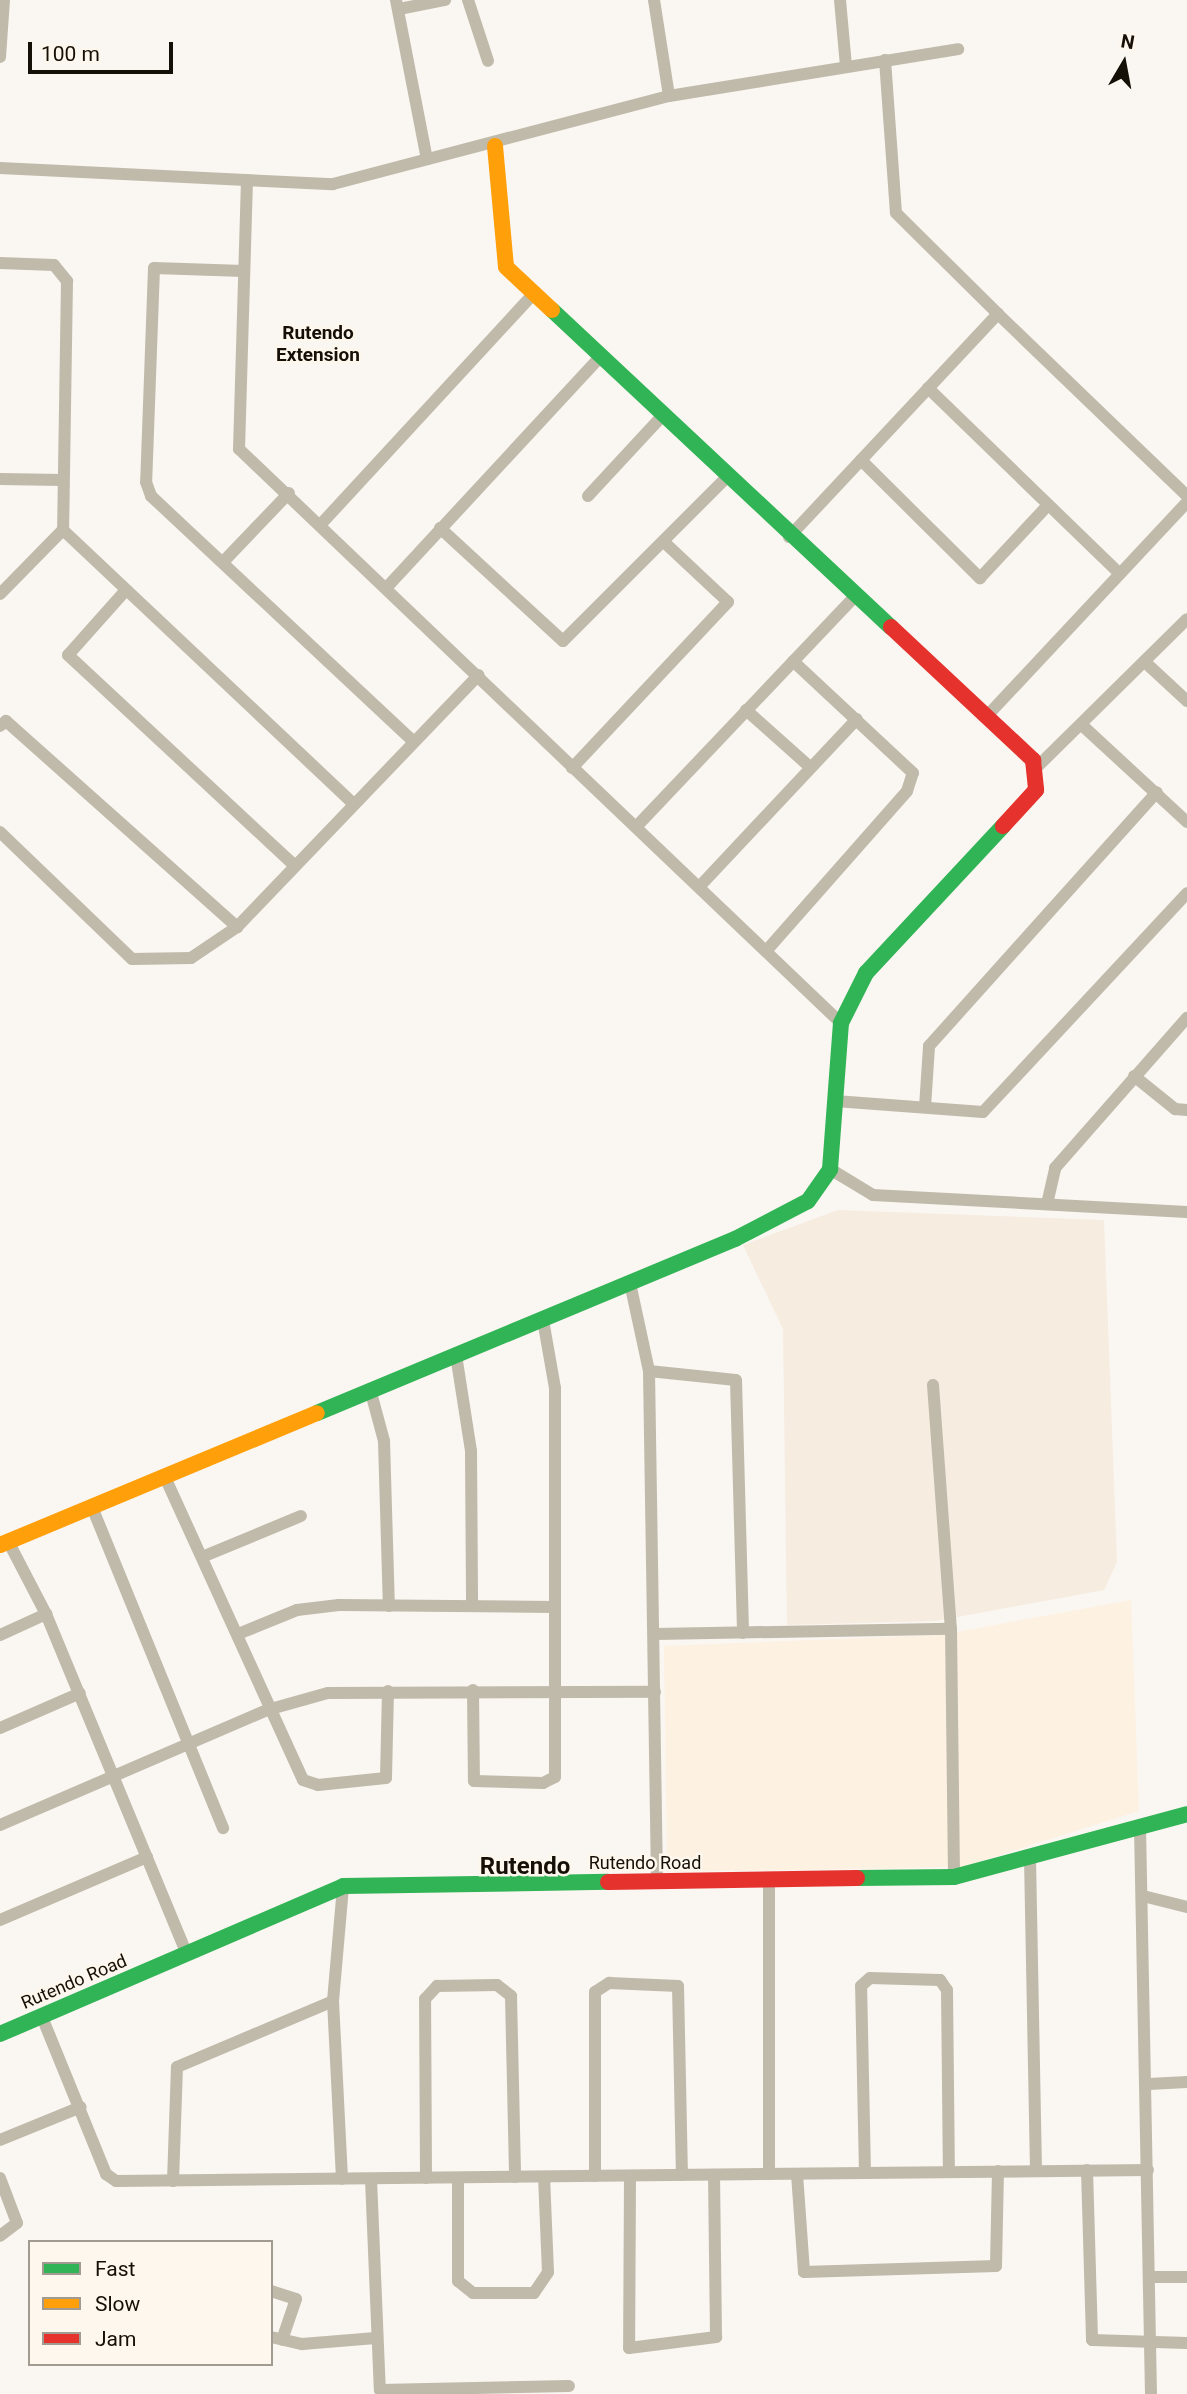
<!DOCTYPE html>
<html>
<head>
<meta charset="utf-8">
<style>
	body { margin:0 }
	#map { position:relative; width:1187px; height:2394px; overflow:hidden; background:#faf6f1; font-family:Roboto,sans-serif }
	div>[style] { position:absolute }
	.built>* { inset:0; background:#fdf1e2 }
	.education>* { inset:0; background:#f6ece0 }
	.street>* { height:12px; margin:-6px; padding:0 6px; transform-origin:6px; border-radius:6px; background:#c0baab }
	.fast>* { height:16px; margin:-8px; padding:0 8px; transform-origin:8px; border-radius:8px; background:#30b455 }
	.slow>* { height:16px; margin:-8px; padding:0 8px; transform-origin:8px; border-radius:8px; background:#ff9f0a }
	.jam>* { height:16px; margin:-8px; padding:0 8px; transform-origin:8px; border-radius:8px; background:#e5322d }
	span { translate:-50% -50%; white-space:nowrap; text-align:center; line-height:1.15; -webkit-text-stroke:5px #fef7ed; paint-order:stroke }
	.street-label { font-size:18px; color:#151007 }
	.neighbourhood-label { font-size:19px; color:#151007; font-weight:700 }
	.district-label { font-size:24px; color:#151007; font-weight:700 }
	.legend { position:absolute; left:28px; top:2240px; width:245px; height:126px; box-sizing:border-box; background:#fef7ed; border:2px solid #a19b91; margin:0; padding:9px 12px; list-style:none; font-size:21px; color:#151007 }
	.legend li { display:flex; align-items:center; gap:14px; height:35px }
	.legend b { width:35px; border:2px solid #a19b91 }
	.north { position:absolute; left:1089px; top:28px; width:70px; height:70px; -webkit-text-stroke:5px #fef7ed; paint-order:stroke; rotate:10deg; font-size:19px; font-weight:700; line-height:28px; text-align:center; color:#151007 }
	.north::after { content:''; display:block; margin:auto; width:24px; height:32px; background:#151007; clip-path:polygon(50% 0,100% 100%,50% 72%,0 100%) }
	.scale { position:absolute; left:28px; top:42px; width:145px; height:32px; box-sizing:border-box; border:4px solid #151007; border-top:0; padding-left:9px; font-size:21px; line-height:24px; white-space:nowrap; color:#151007; -webkit-text-stroke:5px #fef7ed; paint-order:stroke }
</style>
</head>
<body>
<div id="map">
	<div class="built">
		<i style="clip-path:polygon(1131px 1600px,1139px 1811px,962px 1867px,667px 1872px,664px 1646px,940px 1635px)"></i>
	</div>
	<div class="education">
		<i style="clip-path:polygon(838px 1210px,1104px 1220px,1117px 1562px,1104px 1590px,936px 1621px,787px 1625px,783px 1329px,743px 1245px)"></i>
	</div>
	<div class="street">
		<i style="left:396px;top:0;width:162px;rotate:79deg"></i>
		<i style="left:468px;top:0;width:64px;rotate:71.8deg"></i>
		<i style="left:654px;top:0;width:97px;rotate:81.1deg"></i>
		<i style="left:840px;top:0;width:66px;rotate:84.8deg"></i>
		<i style="left:399px;top:9px;width:47px;rotate:-11.1deg"></i>
		<i style="left:0;top:57px;width:57px;rotate:-86deg"></i>
		<i style="left:885px;top:60px;width:153px;rotate:85.9deg"></i>
		<i style="left:896px;top:213px;width:144px;rotate:44.7deg"></i>
		<i style="left:0;top:168px;width:333px;rotate:2.8deg"></i>
		<i style="left:333px;top:184px;width:347px;rotate:-14.7deg"></i>
		<i style="left:669px;top:96px;width:293px;rotate:-9.2deg"></i>
		<i style="left:247px;top:180px;width:269px;rotate:91.7deg"></i>
		<i style="left:239px;top:449px;width:832px;rotate:43.64deg"></i>
		<i style="left:0;top:263px;width:54px;rotate:2.1deg"></i>
		<i style="left:54px;top:265px;width:21px;rotate:51deg"></i>
		<i style="left:67px;top:281px;width:249px;rotate:90.9deg"></i>
		<i style="left:63px;top:530px;width:397px;rotate:43.3deg"></i>
		<i style="left:244px;top:271px;width:90px;rotate:-178.1deg"></i>
		<i style="left:154px;top:268px;width:214px;rotate:92.1deg"></i>
		<i style="left:146px;top:482px;width:15px;rotate:70deg"></i>
		<i style="left:151px;top:496px;width:357px;rotate:43.1deg"></i>
		<i style="left:928px;top:388px;width:267px;rotate:44.1deg"></i>
		<i style="left:861px;top:460px;width:168px;rotate:44.8deg"></i>
		<i style="left:980px;top:578px;width:100px;rotate:-47deg"></i>
		<i style="left:0;top:479px;width:62px;rotate:0.9deg"></i>
		<i style="left:588px;top:496px;width:112px;rotate:-47.2deg"></i>
		<i style="left:322px;top:523px;width:313px;rotate:-47.3deg"></i>
		<i style="left:440px;top:528px;width:167px;rotate:42.6deg"></i>
		<i style="left:563px;top:641px;width:233px;rotate:-45deg"></i>
		<i style="left:789px;top:537px;width:306px;rotate:-46.9deg"></i>
		<i style="left:998px;top:314px;width:262px;rotate:43.9deg"></i>
		<i style="left:224px;top:561px;width:94px;rotate:-46.3deg"></i>
		<i style="left:388px;top:586px;width:313px;rotate:-47.2deg"></i>
		<i style="left:126px;top:590px;width:87px;rotate:131.7deg"></i>
		<i style="left:68px;top:655px;width:307px;rotate:42.9deg"></i>
		<i style="left:0;top:594px;width:90px;rotate:-45.5deg"></i>
		<i style="left:1146px;top:663px;width:56px;rotate:42.8deg"></i>
		<i style="left:746px;top:710px;width:86px;rotate:41.7deg"></i>
		<i style="left:986px;top:717px;width:294px;rotate:-46.9deg"></i>
		<i style="left:0;top:726px;width:8px;rotate:-40deg"></i>
		<i style="left:6px;top:721px;width:310px;rotate:41.7deg"></i>
		<i style="left:1084px;top:727px;width:140px;rotate:42.7deg"></i>
		<i style="left:572px;top:768px;width:228px;rotate:-46.8deg"></i>
		<i style="left:728px;top:602px;width:88px;rotate:-136.8deg"></i>
		<i style="left:1036px;top:768px;width:212px;rotate:-44.6deg"></i>
		<i style="left:636px;top:827px;width:317px;rotate:-46.5deg"></i>
		<i style="left:0;top:832px;width:183px;rotate:43.9deg"></i>
		<i style="left:132px;top:959px;width:59px;rotate:-1deg"></i>
		<i style="left:191px;top:958px;width:55px;rotate:-34deg"></i>
		<i style="left:237px;top:927px;width:349px;rotate:-46.2deg"></i>
		<i style="left:700px;top:886px;width:229px;rotate:-46.8deg"></i>
		<i style="left:767px;top:950px;width:212px;rotate:-48.6deg"></i>
		<i style="left:907px;top:791px;width:19px;rotate:-72deg"></i>
		<i style="left:913px;top:773px;width:164px;rotate:-137deg"></i>
		<i style="left:1134px;top:1076px;width:53px;rotate:38.8deg"></i>
		<i style="left:1175px;top:1109px;width:12px;rotate:5deg"></i>
		<i style="left:835px;top:1101px;width:148px;rotate:4.3deg"></i>
		<i style="left:983px;top:1112px;width:299px;rotate:-47deg"></i>
		<i style="left:925px;top:1107px;width:61px;rotate:-86.2deg"></i>
		<i style="left:929px;top:1046px;width:341px;rotate:-48.1deg"></i>
		<i style="left:830px;top:1169px;width:50px;rotate:31.2deg"></i>
		<i style="left:873px;top:1195px;width:314px;rotate:3.1deg"></i>
		<i style="left:1047px;top:1204px;width:37px;rotate:-77deg"></i>
		<i style="left:1055px;top:1168px;width:200px;rotate:-48.7deg"></i>
		<i style="left:630px;top:1283px;width:90px;rotate:77.8deg"></i>
		<i style="left:649px;top:1371px;width:511px;rotate:89.1deg"></i>
		<i style="left:456px;top:1355px;width:97px;rotate:81.1deg"></i>
		<i style="left:471px;top:1451px;width:155px;rotate:89.6deg"></i>
		<i style="left:649px;top:1371px;width:87px;rotate:5.9deg"></i>
		<i style="left:736px;top:1380px;width:253px;rotate:88.4deg"></i>
		<i style="left:933px;top:1385px;width:245px;rotate:85.8deg"></i>
		<i style="left:951px;top:1629px;width:248px;rotate:89.3deg"></i>
		<i style="left:370px;top:1389px;width:54px;rotate:74.9deg"></i>
		<i style="left:384px;top:1441px;width:165px;rotate:88.3deg"></i>
		<i style="left:164px;top:1475px;width:335px;rotate:65.5deg"></i>
		<i style="left:303px;top:1780px;width:16px;rotate:18deg"></i>
		<i style="left:318px;top:1785px;width:68px;rotate:-5.9deg"></i>
		<i style="left:386px;top:1778px;width:87px;rotate:-88.7deg"></i>
		<i style="left:92px;top:1507px;width:347px;rotate:67.8deg"></i>
		<i style="left:8px;top:1541px;width:82px;rotate:62.5deg"></i>
		<i style="left:46px;top:1614px;width:368px;rotate:67.5deg"></i>
		<i style="left:202px;top:1557px;width:107px;rotate:-22.5deg"></i>
		<i style="left:238px;top:1634px;width:64px;rotate:-22.1deg"></i>
		<i style="left:297px;top:1610px;width:42px;rotate:-6.8deg"></i>
		<i style="left:339px;top:1605px;width:215px;rotate:0.5deg"></i>
		<i style="left:656px;top:1634px;width:295px;rotate:-1deg"></i>
		<i style="left:0;top:1635px;width:51px;rotate:-24.5deg"></i>
		<i style="left:473px;top:1690px;width:91px;rotate:89.4deg"></i>
		<i style="left:474px;top:1781px;width:69px;rotate:1.7deg"></i>
		<i style="left:543px;top:1783px;width:13px;rotate:-27deg"></i>
		<i style="left:555px;top:1777px;width:389px;rotate:-90deg"></i>
		<i style="left:555px;top:1388px;width:69px;rotate:-100deg"></i>
		<i style="left:0;top:1728px;width:87px;rotate:-23.6deg"></i>
		<i style="left:0;top:1825px;width:291px;rotate:-23.3deg"></i>
		<i style="left:267px;top:1710px;width:63px;rotate:-15.6deg"></i>
		<i style="left:328px;top:1693px;width:327px;rotate:-0.2deg"></i>
		<i style="left:1140px;top:1827px;width:567px;rotate:88.89deg"></i>
		<i style="left:1030px;top:1858px;width:313px;rotate:88.9deg"></i>
		<i style="left:1143px;top:1896px;width:45px;rotate:14deg"></i>
		<i style="left:0;top:1920px;width:160px;rotate:-23.2deg"></i>
		<i style="left:333px;top:2001px;width:115px;rotate:-85deg"></i>
		<i style="left:42px;top:2017px;width:170px;rotate:67.8deg"></i>
		<i style="left:106px;top:2174px;width:12px;rotate:35deg"></i>
		<i style="left:116px;top:2181px;width:1032px;rotate:-0.61deg"></i>
		<i style="left:1149px;top:2084px;width:38px;rotate:-3deg"></i>
		<i style="left:0;top:2140px;width:87px;rotate:-22.2deg"></i>
		<i style="left:1087px;top:2170px;width:170px;rotate:88.3deg"></i>
		<i style="left:1092px;top:2340px;width:95px;rotate:1.8deg"></i>
		<i style="left:865px;top:2173px;width:187px;rotate:-91.2deg"></i>
		<i style="left:861px;top:1986px;width:12px;rotate:-42deg"></i>
		<i style="left:870px;top:1978px;width:70px;rotate:1.6deg"></i>
		<i style="left:940px;top:1980px;width:12px;rotate:55deg"></i>
		<i style="left:947px;top:1990px;width:182px;rotate:89.4deg"></i>
		<i style="left:769px;top:2174px;width:292px;rotate:-90deg"></i>
		<i style="left:797px;top:2174px;width:98px;rotate:85.9deg"></i>
		<i style="left:804px;top:2272px;width:192px;rotate:-1.8deg"></i>
		<i style="left:996px;top:2266px;width:95px;rotate:-88.8deg"></i>
		<i style="left:595px;top:2176px;width:184px;rotate:-90deg"></i>
		<i style="left:595px;top:1992px;width:17px;rotate:-33deg"></i>
		<i style="left:609px;top:1983px;width:69px;rotate:2.5deg"></i>
		<i style="left:678px;top:1986px;width:189px;rotate:88.8deg"></i>
		<i style="left:630px;top:2176px;width:172px;rotate:90.3deg"></i>
		<i style="left:629px;top:2348px;width:88px;rotate:-7.2deg"></i>
		<i style="left:716px;top:2337px;width:162px;rotate:-90.7deg"></i>
		<i style="left:0;top:2178px;width:48px;rotate:69.3deg"></i>
		<i style="left:17px;top:2223px;width:21px;rotate:143deg"></i>
		<i style="left:426px;top:2178px;width:179px;rotate:-90.3deg"></i>
		<i style="left:425px;top:1999px;width:18px;rotate:-47deg"></i>
		<i style="left:437px;top:1986px;width:60px;rotate:-1deg"></i>
		<i style="left:497px;top:1985px;width:18px;rotate:38deg"></i>
		<i style="left:511px;top:1996px;width:181px;rotate:88.7deg"></i>
		<i style="left:458px;top:2178px;width:103px;rotate:90deg"></i>
		<i style="left:458px;top:2281px;width:19px;rotate:39deg"></i>
		<i style="left:473px;top:2293px;width:61px"></i>
		<i style="left:534px;top:2293px;width:25px;rotate:-56deg"></i>
		<i style="left:548px;top:2272px;width:95px;rotate:-92.4deg"></i>
		<i style="left:371px;top:2179px;width:211px;rotate:87.6deg"></i>
		<i style="left:380px;top:2390px;width:189px;rotate:-1.2deg"></i>
		<i style="left:173px;top:2181px;width:114px;rotate:-88deg"></i>
		<i style="left:177px;top:2067px;width:169px;rotate:-22.9deg"></i>
		<i style="left:333px;top:2001px;width:178px;rotate:87.1deg"></i>
		<i style="left:1149px;top:2277px;width:38px"></i>
		<i style="left:271px;top:2291px;width:26px;rotate:18deg"></i>
		<i style="left:296px;top:2299px;width:43px;rotate:108.9deg"></i>
		<i style="left:271px;top:2337px;width:32px;rotate:13deg"></i>
		<i style="left:302px;top:2344px;width:74px;rotate:-4.6deg"></i>
	</div>
	<div class="fast">
		<i style="left:552px;top:310px;width:464px;rotate:43.1deg"></i>
		<i style="left:317px;top:1413px;width:453px;rotate:-22.6deg"></i>
		<i style="left:735px;top:1239px;width:82px;rotate:-27.5deg"></i>
		<i style="left:808px;top:1201px;width:39px;rotate:-55deg"></i>
		<i style="left:830px;top:1169px;width:146px;rotate:-85.7deg"></i>
		<i style="left:841px;top:1023px;width:56px;rotate:-63.4deg"></i>
		<i style="left:866px;top:973px;width:201px;rotate:-47deg"></i>
		<i style="left:857px;top:1878px;width:97px;rotate:-0.6deg"></i>
		<i style="left:954px;top:1877px;width:241px;rotate:-15.1deg"></i>
		<i style="left:0;top:2034px;width:374px;rotate:-23.3deg"></i>
		<i style="left:343px;top:1886px;width:265px;rotate:-0.9deg"></i>
	</div>
	<div class="slow">
		<i style="left:495px;top:146px;width:121px;rotate:84.8deg"></i>
		<i style="left:506px;top:267px;width:63px;rotate:43.1deg"></i>
		<i style="left:0;top:1545px;width:343px;rotate:-22.6deg"></i>
	</div>
	<div class="jam">
		<i style="left:891px;top:627px;width:195px;rotate:43.1deg"></i>
		<i style="left:1033px;top:760px;width:30px;rotate:84deg"></i>
		<i style="left:1036px;top:790px;width:49px;rotate:132.5deg"></i>
		<i style="left:608px;top:1882px;width:249px;rotate:-0.9deg"></i>
	</div>
	<div class="street-label">
		<span style="left:645px;top:1863px">Rutendo Road</span>
		<span style="left:74px;top:1982px;rotate:-23deg">Rutendo Road</span>
	</div>
	<div class="neighbourhood-label">
		<span style="left:318px;top:344px">Rutendo<br>Extension</span>
	</div>
	<div class="district-label">
		<span style="left:525px;top:1867px">Rutendo</span>
	</div>
	<ul class="legend">
	<li><b style="height:9px;background:#30b455"></b>Fast</li>
	<li><b style="height:9px;background:#ff9f0a"></b>Slow</li>
	<li><b style="height:9px;background:#e5322d"></b>Jam</li>
	</ul>
	<div class="north">N</div>
	<div class="scale">100 m</div>
</div>
</body>
</html>
